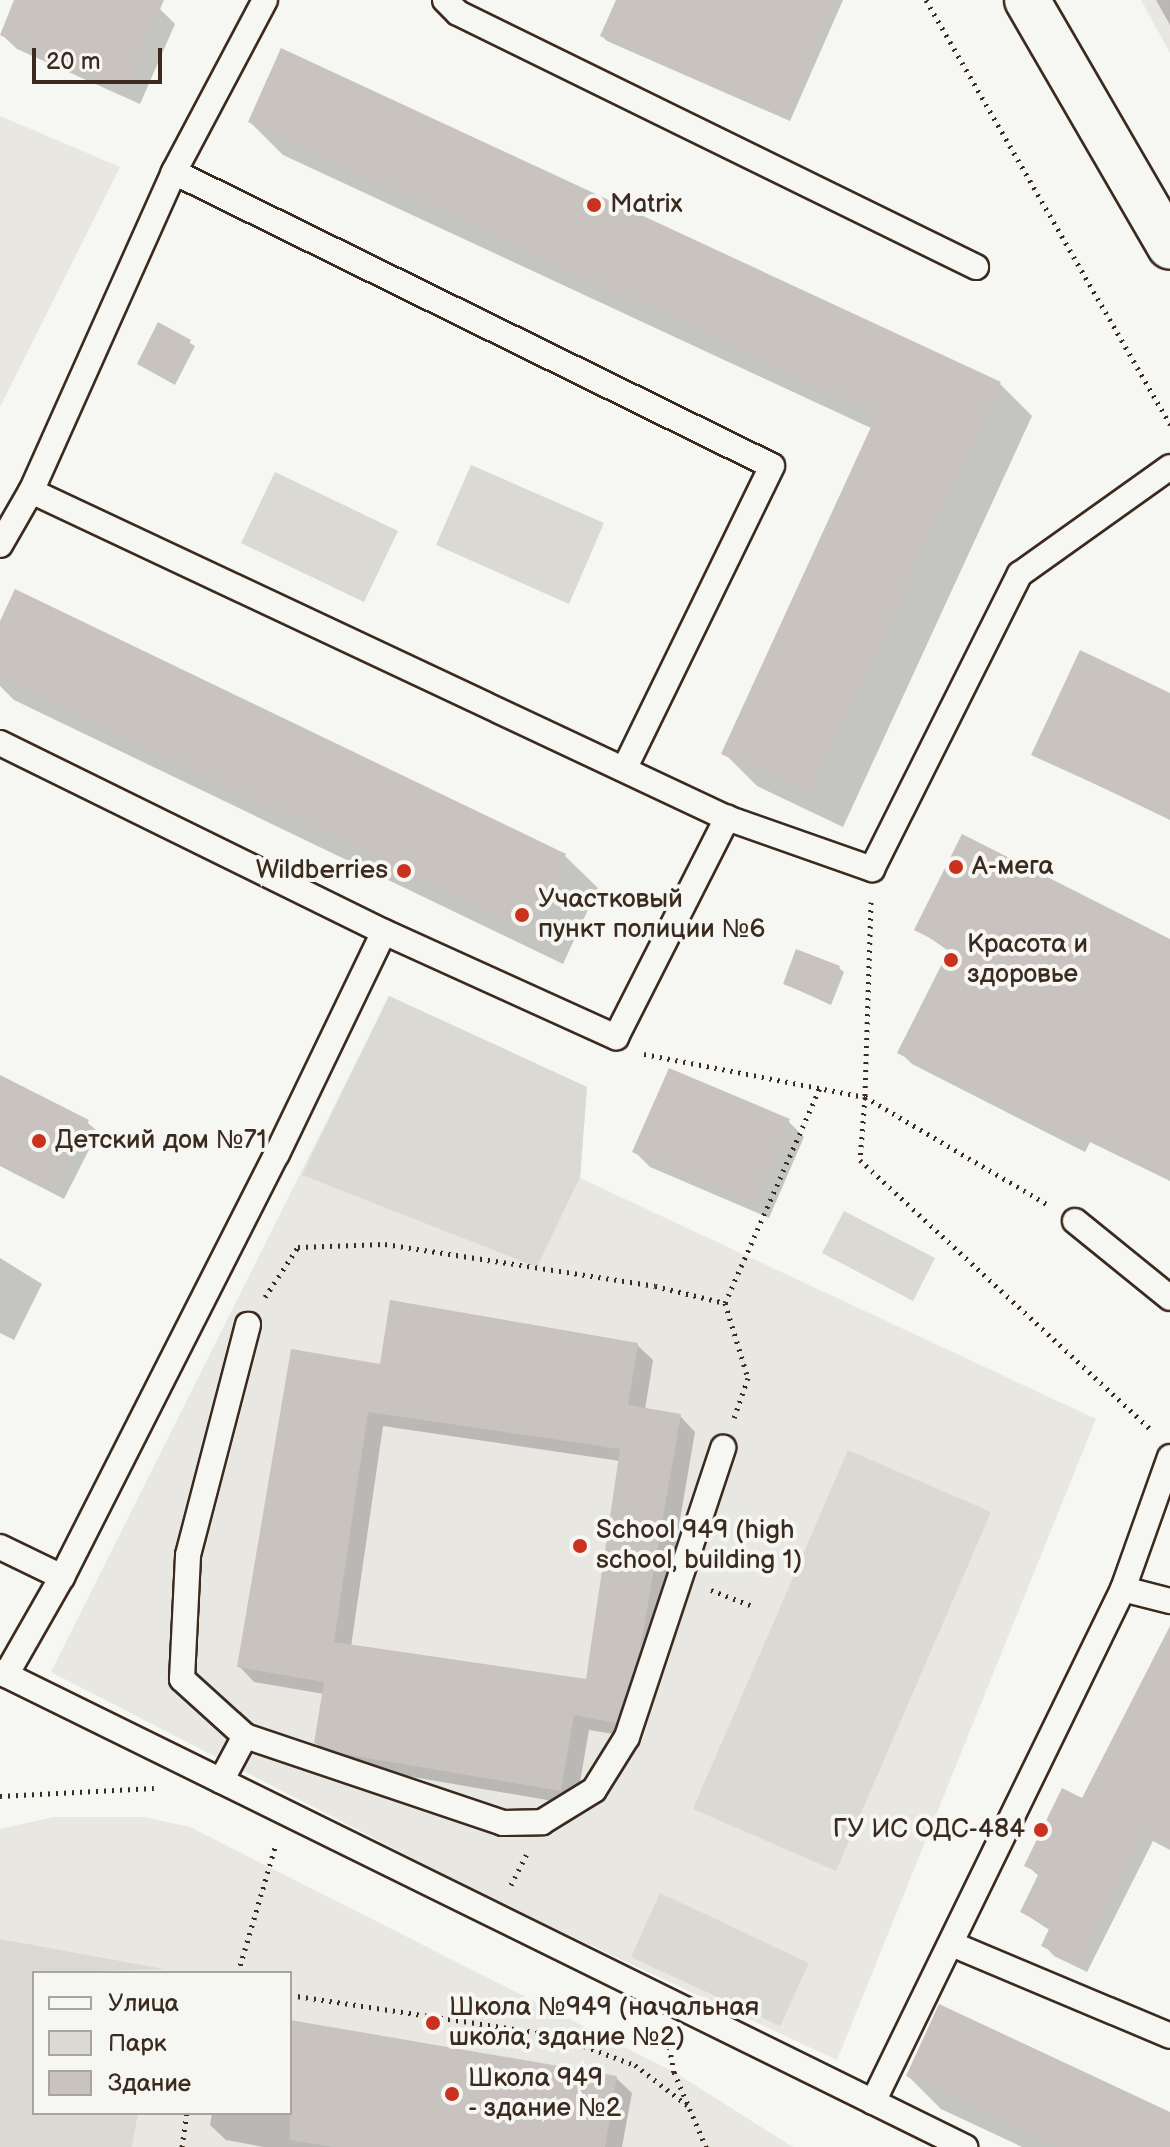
<!DOCTYPE html>
<html>
<head>
<meta charset="utf-8">
<style>
	body { margin:0 }
	#map { position:relative; width:1170px; height:2147px; overflow:hidden; background:#f6f6f2; font-family:"Balsamiq Sans",sans-serif }
	div>[style] { position:absolute }
	.built>* { inset:0; background:#e8e7e2 }
	.green>* { inset:0; background:#dad9d3 }
	.shadow>* { inset:0; background:#0003 }
	.building>* { inset:0; background:#c8c3be }
	.path>* { height:5px; margin-top:-2.5px; transform-origin:0; background:repeating-linear-gradient(90deg,#3b2a1e 0 2px,transparent 0 8px) }
	.roads { filter:drop-shadow(2px 0 #3b2a1e) drop-shadow(-2px 0 #3b2a1e) drop-shadow(0 2px #3b2a1e) drop-shadow(0 -2px #3b2a1e) }
	.lane>* { height:24px; margin:-12px; padding:0 12px; transform-origin:12px; border-radius:12px; background:#f6f6f2 }
	.secondary>* { height:44px; margin:-22px; padding:0 22px; transform-origin:22px; border-radius:22px; background:#f6f6f2 }
	.dots>* { width:22px; height:22px; translate:-50% -50%; box-sizing:border-box; border:4px solid #f6f6f2; border-radius:50% }
	span { translate:-50% -50%; white-space:nowrap; text-align:center; line-height:1.15; -webkit-text-stroke:8px #f6f6f2; paint-order:stroke }
	.poi-label { font-size:26px; color:#3b2a1e }
	.left { translate:0 -50%; text-align:left }
	.right { translate:-100% -50%; text-align:right }
	.legend { position:absolute; left:32px; top:1971px; width:260px; height:144px; box-sizing:border-box; background:#f6f6f2; border:2px solid #aba49d; margin:0; padding:10px 14px; list-style:none; font-size:24px; color:#3b2a1e }
	.legend li { display:flex; align-items:center; gap:16px; height:40px }
	.legend b { width:40px; border:2px solid #aba49d }
	.scale { position:absolute; left:32px; top:48px; width:130px; height:36px; box-sizing:border-box; border:4px solid #3b2a1e; border-top:0; padding-left:10px; font-size:24px; line-height:28px; white-space:nowrap; color:#3b2a1e; -webkit-text-stroke:6px #f6f6f2; paint-order:stroke }
</style>
</head>
<body>
<div id="map">
	<div class="built">
		<i style="clip-path:polygon(1141px 0,1170px 0,1170px 53px)"></i>
		<i style="clip-path:polygon(0 116px,120px 167px,0 407px)"></i>
		<i style="clip-path:polygon(389px 996px,587px 1087px,580px 1178px,1096px 1419px,837px 2060px,502px 1904px,51px 1672px)"></i>
		<i style="clip-path:polygon(evenodd,54px 1817px,144px 1817px,190px 1827px,674px 2072px,793px 2147px,0 2147px,0 1829px,54px 1817px,34px 1973px,290px 1973px,290px 2113px,34px 2113px,34px 1973px)"></i>
	</div>
	<div class="green">
		<i style="clip-path:polygon(471px 465px,604px 523px,569px 604px,436px 545px)"></i>
		<i style="clip-path:polygon(275px 472px,398px 531px,364px 602px,241px 543px)"></i>
		<i style="clip-path:polygon(389px 996px,587px 1087px,580px 1177px,537px 1267px,302px 1175px)"></i>
		<i style="clip-path:polygon(844px 1211px,935px 1258px,913px 1301px,822px 1253px)"></i>
		<i style="clip-path:polygon(848px 1450px,991px 1512px,836px 1871px,693px 1809px)"></i>
		<i style="clip-path:polygon(660px 1893px,809px 1963px,780px 2026px,631px 1957px)"></i>
		<i style="clip-path:polygon(0 1939px,164px 1969px,34px 1973px,34px 2113px,138px 2113px,132px 2147px,0 2147px)"></i>
	</div>
	<div class="shadow">
		<i style="clip-path:polygon(16px 0,140px 0,160px 9px,175px 24px,140px 104px,17px 49px,1px 34px)"></i>
		<i style="clip-path:polygon(617px 0,843px 0,790px 121px,607px 41px,602px 36px)"></i>
		<i style="clip-path:polygon(1156px 0,1170px 0,1170px 25px)"></i>
		<i style="clip-path:polygon(250px 122px,999px 383px,1032px 416px,843px 827px,757px 786px,724px 753px,873px 429px,283px 155px)"></i>
		<i style="clip-path:polygon(159px 325px,195px 346px,175px 385px,139px 364px)"></i>
		<i style="clip-path:polygon(0 626px,565px 856px,598px 888px,563px 964px,14px 700px,0 686px)"></i>
		<i style="clip-path:polygon(1170px 695px,1170px 820px,1033px 754px)"></i>
		<i style="clip-path:polygon(917px 929px,1170px 941px,1170px 1181px,1090px 1142px,1085px 1152px,912px 1064px,900px 1052px,950px 952px)"></i>
		<i style="clip-path:polygon(839px 968px,844px 972px,831px 1005px,785px 984px)"></i>
		<i style="clip-path:polygon(0 1077px,87px 1122px,98px 1132px,64px 1199px,0 1166px)"></i>
		<i style="clip-path:polygon(788px 1121px,804px 1137px,769px 1218px,650px 1167px,635px 1152px)"></i>
		<i style="clip-path:polygon(0 1258px,42px 1284px,14px 1340px,0 1333px)"></i>
		<i style="clip-path:polygon(evenodd,637px 1345px,653px 1360px,645px 1410px,680px 1416px,695px 1432px,655px 1666px,631px 1737px,589px 1730px,576px 1805px,361px 1768px,331px 1758px,316px 1743px,324px 1694px,254px 1682px,239px 1666px,381px 1366px,637px 1345px,383px 1426px,620px 1461px,588px 1681px,351px 1647px,383px 1426px)"></i>
		<i style="clip-path:polygon(1170px 1677px,1170px 1850px,1153px 1841px,1087px 1972px,1054px 1956px,1044px 1945px,1051px 1931px,1022px 1912px,1040px 1877px,1026px 1865px,1083px 1800px)"></i>
		<i style="clip-path:polygon(290px 2022px,616px 2078px,632px 2093px,622px 2147px,264px 2147px,226px 2140px,210px 2125px,212px 2113px,290px 2113px)"></i>
		<i style="clip-path:polygon(908px 2076px,1170px 2114px,1170px 2147px,1022px 2147px,941px 2109px)"></i>
	</div>
	<div class="building">
		<i style="clip-path:polygon(14px 0,164px 0,125px 90px,0 35px)"></i>
		<i style="clip-path:polygon(616px 0,836px 0,785px 118px,600px 36px)"></i>
		<i style="clip-path:polygon(281px 48px,1001px 382px,810px 795px,721px 754px,877px 414px,248px 122px)"></i>
		<i style="clip-path:polygon(158px 322px,191px 340px,170px 382px,137px 364px)"></i>
		<i style="clip-path:polygon(15px 589px,566px 854px,529px 932px,0 677px,0 621px)"></i>
		<i style="clip-path:polygon(1080px 650px,1170px 693px,1170px 818px,1031px 755px)"></i>
		<i style="clip-path:polygon(962px 834px,1170px 939px,1170px 1178px,1078px 1132px,1073px 1142px,897px 1053px,950px 948px,914px 930px)"></i>
		<i style="clip-path:polygon(796px 949px,840px 966px,826px 1001px,783px 984px)"></i>
		<i style="clip-path:polygon(669px 1068px,790px 1119px,753px 1204px,632px 1152px)"></i>
		<i style="clip-path:polygon(0 1075px,89px 1120px,53px 1190px,0 1163px)"></i>
		<i style="clip-path:polygon(evenodd,390px 1300px,638px 1343px,628px 1405px,681px 1414px,640px 1650px,616px 1723px,574px 1715px,561px 1791px,344px 1754px,314px 1743px,324px 1682px,237px 1667px,291px 1349px,380px 1364px,390px 1300px,368px 1412px,620px 1449px,586px 1679px,334px 1642px,368px 1412px)"></i>
		<i style="clip-path:polygon(1170px 1626px,1170px 1846px,1142px 1832px,1076px 1963px,1041px 1946px,1050px 1927px,1020px 1912px,1039px 1873px,1024px 1866px,1062px 1788px,1082px 1798px)"></i>
		<i style="clip-path:polygon(939px 2004px,1170px 2112px,1170px 2147px,1057px 2147px,906px 2076px)"></i>
		<i style="clip-path:polygon(290px 2020px,617px 2076px,605px 2147px,333px 2147px,290px 2140px)"></i>
	</div>
	<div class="path">
		<i style="left:926px;top:0;width:490px;rotate:60.1deg"></i>
		<i style="left:871px;top:902px;width:195px;rotate:91.8deg"></i>
		<i style="left:865px;top:1097px;width:211px;rotate:30.5deg"></i>
		<i style="left:644px;top:1054px;width:225px;rotate:11deg"></i>
		<i style="left:865px;top:1097px;width:63px;rotate:94.5deg"></i>
		<i style="left:860px;top:1160px;width:396px;rotate:42.8deg"></i>
		<i style="left:265px;top:1297px;width:60px;rotate:-56.6deg"></i>
		<i style="left:298px;top:1247px;width:87px;rotate:-2deg"></i>
		<i style="left:385px;top:1244px;width:273px;rotate:8.8deg"></i>
		<i style="left:655px;top:1286px;width:72px;rotate:13.7deg"></i>
		<i style="left:725px;top:1303px;width:78px;rotate:73deg"></i>
		<i style="left:748px;top:1378px;width:42px;rotate:109.3deg"></i>
		<i style="left:725px;top:1303px;width:235px;rotate:-66.2deg"></i>
		<i style="left:711px;top:1590px;width:42px;rotate:21deg"></i>
		<i style="left:0;top:1796px;width:154px;rotate:-3deg"></i>
		<i style="left:511px;top:1885px;width:34px;rotate:-63deg"></i>
		<i style="left:238px;top:1973px;width:134px;rotate:-73.6deg"></i>
		<i style="left:290px;top:1995px;width:267px;rotate:8.6deg"></i>
		<i style="left:554px;top:2035px;width:86px;rotate:20.3deg"></i>
		<i style="left:635px;top:2065px;width:66px;rotate:37.6deg"></i>
		<i style="left:668px;top:2039px;width:34px;rotate:80deg"></i>
		<i style="left:674px;top:2072px;width:82px;rotate:66.9deg"></i>
		<i style="left:182px;top:2147px;width:34px;rotate:-82deg"></i>
	</div>
	<div class="roads">
		<div class="lane">
			<i style="left:265px;top:0;width:195px;rotate:117.9deg"></i>
			<i style="left:174px;top:172px;width:350px;rotate:114.1deg"></i>
			<i style="left:31px;top:491px;width:769px;rotate:25.17deg"></i>
			<i style="left:445px;top:0;width:18px;rotate:45deg"></i>
			<i style="left:458px;top:13px;width:577px;rotate:26.12deg"></i>
			<i style="left:174px;top:172px;width:666px;rotate:26.18deg"></i>
			<i style="left:772px;top:466px;width:337px;rotate:116deg"></i>
			<i style="left:0;top:545px;width:62px;rotate:-60.1deg"></i>
			<i style="left:0;top:743px;width:428px;rotate:26.2deg"></i>
			<i style="left:1075px;top:1221px;width:122px;rotate:39deg"></i>
			<i style="left:0;top:1547px;width:69px;rotate:25.8deg"></i>
			<i style="left:1123px;top:1589px;width:140px;rotate:-70.4deg"></i>
			<i style="left:0;top:1672px;width:1076px;rotate:26.21deg"></i>
			<i style="left:6px;top:1675px;width:113px;rotate:-60.3deg"></i>
			<i style="left:62px;top:1577px;width:475px;rotate:-63.1deg"></i>
			<i style="left:277px;top:1154px;width:246px;rotate:-64.3deg"></i>
			<i style="left:384px;top:932px;width:255px;rotate:24.4deg"></i>
			<i style="left:616px;top:1037px;width:246px;rotate:-63.1deg"></i>
			<i style="left:727px;top:818px;width:154px;rotate:19.4deg"></i>
			<i style="left:872px;top:869px;width:330px;rotate:-63.4deg"></i>
			<i style="left:1020px;top:574px;width:184px;rotate:-35.5deg"></i>
			<i style="left:245px;top:1736px;width:85px;rotate:-137.9deg"></i>
			<i style="left:182px;top:1679px;width:124px;rotate:-87.2deg"></i>
			<i style="left:188px;top:1555px;width:238px;rotate:-75.4deg"></i>
			<i style="left:221px;top:1781px;width:51px;rotate:-61.9deg"></i>
			<i style="left:245px;top:1736px;width:272px;rotate:18.6deg"></i>
			<i style="left:503px;top:1823px;width:39px;rotate:-1deg"></i>
			<i style="left:542px;top:1822px;width:61px;rotate:-31.6deg"></i>
			<i style="left:594px;top:1790px;width:62px;rotate:-58.1deg"></i>
			<i style="left:627px;top:1737px;width:305px;rotate:-71.6deg"></i>
			<i style="left:954px;top:1945px;width:234px;rotate:22.8deg"></i>
			<i style="left:873px;top:2102px;width:571px;rotate:-64.02deg"></i>
			<i style="left:1123px;top:1589px;width:49px;rotate:14.3deg"></i>
		</div>
		<div class="secondary">
			<i style="left:1027px;top:0;width:285px;rotate:59.9deg"></i>
		</div>
	</div>
	<div class="dots">
		<i style="left:594px;top:205px;background:#c8321e"></i>
		<i style="left:956px;top:867px;background:#c8321e"></i>
		<i style="left:404px;top:871px;background:#c8321e"></i>
		<i style="left:522px;top:915px;background:#c8321e"></i>
		<i style="left:951px;top:960px;background:#c8321e"></i>
		<i style="left:39px;top:1141px;background:#c8321e"></i>
		<i style="left:580px;top:1546px;background:#c8321e"></i>
		<i style="left:1041px;top:1830px;background:#c8321e"></i>
		<i style="left:433px;top:2023px;background:#c8321e"></i>
		<i style="left:452px;top:2094px;background:#c8321e"></i>
	</div>
	<div class="poi-label">
		<span class="left" style="left:610px;top:205px">Matrix</span>
		<span class="left" style="left:972px;top:867px">А-мега</span>
		<span class="right" style="left:388px;top:871px">Wildberries</span>
		<span class="left" style="left:538px;top:915px">Участковый<br>пункт полиции №6</span>
		<span class="left" style="left:967px;top:960px">Красота и<br>здоровье</span>
		<span class="left" style="left:55px;top:1141px">Детский дом №71</span>
		<span class="left" style="left:596px;top:1546px">School 949 (high<br>school, building 1)</span>
		<span class="right" style="left:1025px;top:1830px">ГУ ИС ОДС-484</span>
		<span class="left" style="left:449px;top:2023px">Школа №949 (начальная<br>школа, здание №2)</span>
		<span class="left" style="left:468px;top:2094px">Школа 949<br>- здание №2</span>
	</div>
	<ul class="legend">
	<li><b style="height:10px;background:#f6f6f2"></b>Улица</li>
	<li><b style="height:22px;background:#dad9d3"></b>Парк</li>
	<li><b style="height:22px;background:#c8c3be"></b>Здание</li>
	</ul>
	<div class="scale">20 m</div>
</div>
</body>
</html>
